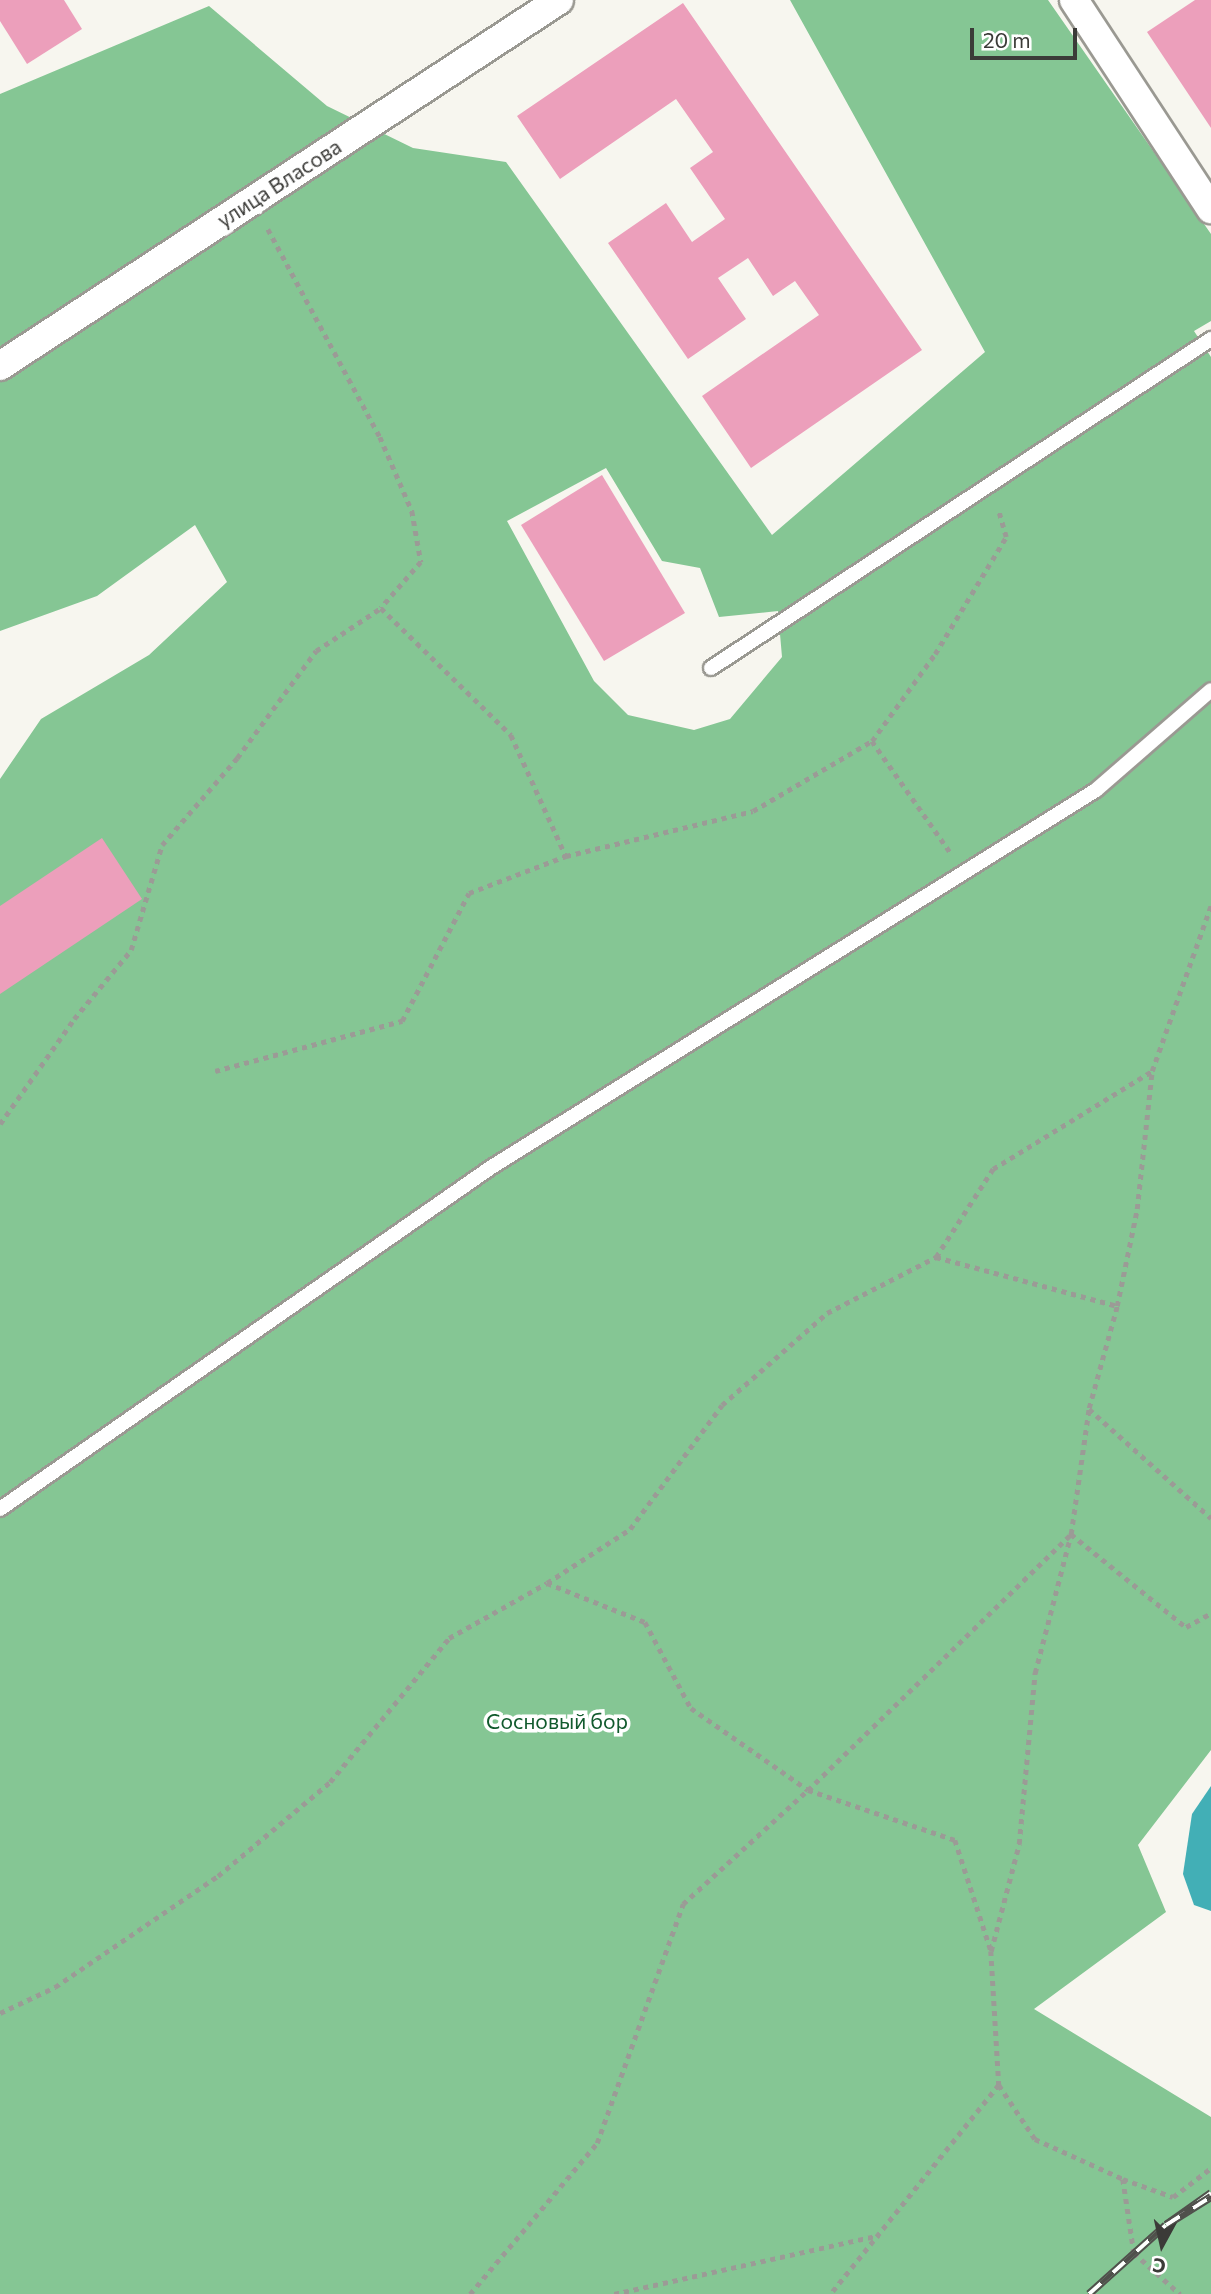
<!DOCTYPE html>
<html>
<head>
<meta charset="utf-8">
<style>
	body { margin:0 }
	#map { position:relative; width:1211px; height:2294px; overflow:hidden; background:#f7f6ef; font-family:Commissioner,sans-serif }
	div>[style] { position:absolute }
	.forest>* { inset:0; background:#85c694 }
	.water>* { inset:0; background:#42afb6 }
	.building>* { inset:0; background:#ec9fbb }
	.path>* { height:4.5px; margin-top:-2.25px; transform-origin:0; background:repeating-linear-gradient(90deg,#9b9b96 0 5px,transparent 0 10px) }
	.roads { filter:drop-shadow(2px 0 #9a9992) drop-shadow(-2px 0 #9a9992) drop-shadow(0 2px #9a9992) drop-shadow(0 -2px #9a9992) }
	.service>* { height:14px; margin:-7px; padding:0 7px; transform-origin:7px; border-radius:7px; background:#fff }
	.minor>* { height:28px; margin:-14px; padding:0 14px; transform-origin:14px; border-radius:14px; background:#fff }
	.rail>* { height:8px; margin-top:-4px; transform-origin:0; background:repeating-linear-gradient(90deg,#fff 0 16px,#50504c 0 32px); box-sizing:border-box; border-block:2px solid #50504c }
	span { translate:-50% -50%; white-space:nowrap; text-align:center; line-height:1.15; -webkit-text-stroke:7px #fff; paint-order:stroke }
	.street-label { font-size:21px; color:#3b3b38 }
	.park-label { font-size:21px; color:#115a2d }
	.north { position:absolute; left:1127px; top:2210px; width:70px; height:70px; -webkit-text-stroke:5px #fff; paint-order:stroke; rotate:188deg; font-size:19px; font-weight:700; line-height:28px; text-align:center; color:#3b3b38 }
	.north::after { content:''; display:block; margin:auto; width:24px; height:32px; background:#3b3b38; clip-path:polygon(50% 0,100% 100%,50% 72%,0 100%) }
	.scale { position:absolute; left:970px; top:28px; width:107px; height:32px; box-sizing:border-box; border:4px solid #3b3b38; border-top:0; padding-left:9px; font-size:21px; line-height:24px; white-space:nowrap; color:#3b3b38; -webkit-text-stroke:5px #fff; paint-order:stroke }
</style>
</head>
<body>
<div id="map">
	<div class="forest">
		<i style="clip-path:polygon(evenodd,790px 0,1048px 0,1211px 234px,1211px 321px,1194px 331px,1211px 357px,1211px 1750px,1138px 1845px,1166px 1912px,1034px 2009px,1211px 2117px,1211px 2294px,0 2294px,0 779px,41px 719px,149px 655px,227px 582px,195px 525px,97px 596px,0 631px,0 94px,209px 6px,327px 106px,413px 148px,506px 162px,772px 535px,985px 352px,790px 0,606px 468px,662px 561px,700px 568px,719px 617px,778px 611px,782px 657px,730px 719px,694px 730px,628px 715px,594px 681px,507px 521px,606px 468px)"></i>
	</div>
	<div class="water">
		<i style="clip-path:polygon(1211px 1786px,1211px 1911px,1194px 1905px,1183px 1874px,1192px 1814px)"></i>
	</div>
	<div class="building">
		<i style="clip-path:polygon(0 0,64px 0,82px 29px,27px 64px,0 21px)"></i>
		<i style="clip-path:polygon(1195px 0,1211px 0,1211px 128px,1147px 32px)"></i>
		<i style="clip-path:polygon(683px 3px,922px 350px,751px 468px,702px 396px,819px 315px,795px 281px,773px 296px,748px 258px,718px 278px,746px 319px,688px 359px,608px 243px,666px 203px,692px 242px,725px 219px,690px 168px,713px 152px,676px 99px,560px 179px,517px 116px)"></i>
		<i style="clip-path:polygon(602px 475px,685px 613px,604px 661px,521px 525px)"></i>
		<i style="clip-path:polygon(102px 838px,142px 899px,0 994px,0 906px)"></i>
	</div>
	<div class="path">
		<i style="left:268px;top:229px;width:236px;rotate:61.7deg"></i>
		<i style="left:380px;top:437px;width:81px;rotate:66.6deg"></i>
		<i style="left:412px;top:511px;width:52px;rotate:80deg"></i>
		<i style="left:421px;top:562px;width:61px;rotate:131deg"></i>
		<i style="left:381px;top:608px;width:182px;rotate:44.3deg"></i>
		<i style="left:511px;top:735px;width:133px;rotate:65.6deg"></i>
		<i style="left:872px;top:741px;width:136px;rotate:54.9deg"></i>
		<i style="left:215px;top:1071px;width:194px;rotate:-15deg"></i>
		<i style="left:402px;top:1021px;width:144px;rotate:-62.4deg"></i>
		<i style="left:469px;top:893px;width:104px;rotate:-20.9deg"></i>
		<i style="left:566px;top:856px;width:192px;rotate:-13.5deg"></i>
		<i style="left:753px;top:811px;width:138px;rotate:-30.5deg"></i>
		<i style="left:872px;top:741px;width:107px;rotate:-54.1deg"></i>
		<i style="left:935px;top:654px;width:137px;rotate:-58.7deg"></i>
		<i style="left:1006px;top:537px;width:29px;rotate:-106deg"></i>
		<i style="left:0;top:1124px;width:128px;rotate:-54.8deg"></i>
		<i style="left:74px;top:1019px;width:89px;rotate:-50.4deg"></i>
		<i style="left:131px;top:950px;width:109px;rotate:-73.6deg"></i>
		<i style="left:162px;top:845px;width:115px;rotate:-49.2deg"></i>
		<i style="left:237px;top:758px;width:133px;rotate:-53.6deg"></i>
		<i style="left:316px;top:651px;width:78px;rotate:-33.5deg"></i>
		<i style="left:936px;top:1257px;width:188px;rotate:15.1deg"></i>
		<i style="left:1089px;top:1409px;width:164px;rotate:41.8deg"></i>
		<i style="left:547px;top:1583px;width:105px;rotate:21.7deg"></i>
		<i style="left:645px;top:1622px;width:98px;rotate:61.9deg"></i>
		<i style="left:691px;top:1708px;width:143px;rotate:35deg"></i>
		<i style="left:808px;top:1790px;width:155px;rotate:18.8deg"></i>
		<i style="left:955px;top:1840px;width:117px;rotate:72deg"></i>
		<i style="left:991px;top:1951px;width:134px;rotate:86.6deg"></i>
		<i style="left:999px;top:2085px;width:268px;rotate:128.8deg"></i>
		<i style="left:991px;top:1951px;width:111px;rotate:-75.3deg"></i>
		<i style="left:1019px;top:1844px;width:172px;rotate:-84.7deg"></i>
		<i style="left:1035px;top:1673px;width:144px;rotate:-75.5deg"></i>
		<i style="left:1071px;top:1534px;width:127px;rotate:-81.9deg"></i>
		<i style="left:1089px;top:1408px;width:106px;rotate:-74.6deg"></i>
		<i style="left:1117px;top:1306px;width:99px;rotate:-78.3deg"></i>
		<i style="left:1137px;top:1209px;width:139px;rotate:-83.8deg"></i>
		<i style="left:1152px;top:1071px;width:176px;rotate:-70.4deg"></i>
		<i style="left:0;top:2013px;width:61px;rotate:-25.3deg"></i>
		<i style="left:55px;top:1987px;width:197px;rotate:-34.3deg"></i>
		<i style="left:218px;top:1876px;width:146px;rotate:-40deg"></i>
		<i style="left:330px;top:1782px;width:187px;rotate:-50.4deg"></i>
		<i style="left:449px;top:1638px;width:112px;rotate:-29.3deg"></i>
		<i style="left:547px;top:1583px;width:99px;rotate:-33deg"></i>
		<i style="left:630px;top:1529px;width:154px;rotate:-53.4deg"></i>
		<i style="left:722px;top:1405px;width:140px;rotate:-41.2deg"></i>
		<i style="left:827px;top:1313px;width:123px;rotate:-27.2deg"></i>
		<i style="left:936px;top:1257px;width:105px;rotate:-57.1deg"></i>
		<i style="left:993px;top:1169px;width:187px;rotate:-31.6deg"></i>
		<i style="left:999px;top:2085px;width:65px;rotate:56.3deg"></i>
		<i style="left:1035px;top:2139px;width:97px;rotate:24.4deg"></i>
		<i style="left:1123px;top:2179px;width:75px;rotate:81.5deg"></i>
		<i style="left:1134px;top:2253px;width:62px;rotate:41.7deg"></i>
		<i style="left:1123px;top:2179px;width:53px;rotate:19.8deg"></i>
		<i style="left:1173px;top:2197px;width:48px;rotate:-37.3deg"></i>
		<i style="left:470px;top:2294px;width:197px;rotate:-49.9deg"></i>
		<i style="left:597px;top:2143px;width:254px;rotate:-70.2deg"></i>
		<i style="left:683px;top:1904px;width:169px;rotate:-42.4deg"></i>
		<i style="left:808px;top:1790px;width:367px;rotate:-44.2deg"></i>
		<i style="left:1071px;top:1534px;width:148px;rotate:39deg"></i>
		<i style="left:1186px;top:1627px;width:29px;rotate:-29deg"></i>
		<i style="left:614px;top:2294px;width:272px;rotate:-12.5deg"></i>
	</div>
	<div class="roads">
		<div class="service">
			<i style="left:711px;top:668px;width:599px;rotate:-33.34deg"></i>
			<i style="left:0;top:1509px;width:597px;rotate:-34.83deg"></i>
			<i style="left:490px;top:1168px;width:714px;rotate:-31.95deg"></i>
			<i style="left:1096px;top:790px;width:152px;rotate:-41deg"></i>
		</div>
		<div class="minor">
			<i style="left:1074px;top:0;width:250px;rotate:56.8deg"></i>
			<i style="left:0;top:366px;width:668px;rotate:-33.21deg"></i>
		</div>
	</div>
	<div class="rail">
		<i style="left:1211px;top:2193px;width:55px;rotate:144.6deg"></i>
		<i style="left:1166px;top:2225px;width:53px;rotate:-31.9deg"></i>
		<i style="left:1089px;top:2294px;width:103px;rotate:-41.9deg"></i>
	</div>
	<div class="street-label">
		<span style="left:279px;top:183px;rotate:-33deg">улица Власова</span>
	</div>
	<div class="park-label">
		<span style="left:557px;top:1721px">Сосновый бор</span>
	</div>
	<div class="north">С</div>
	<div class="scale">20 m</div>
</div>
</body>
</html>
